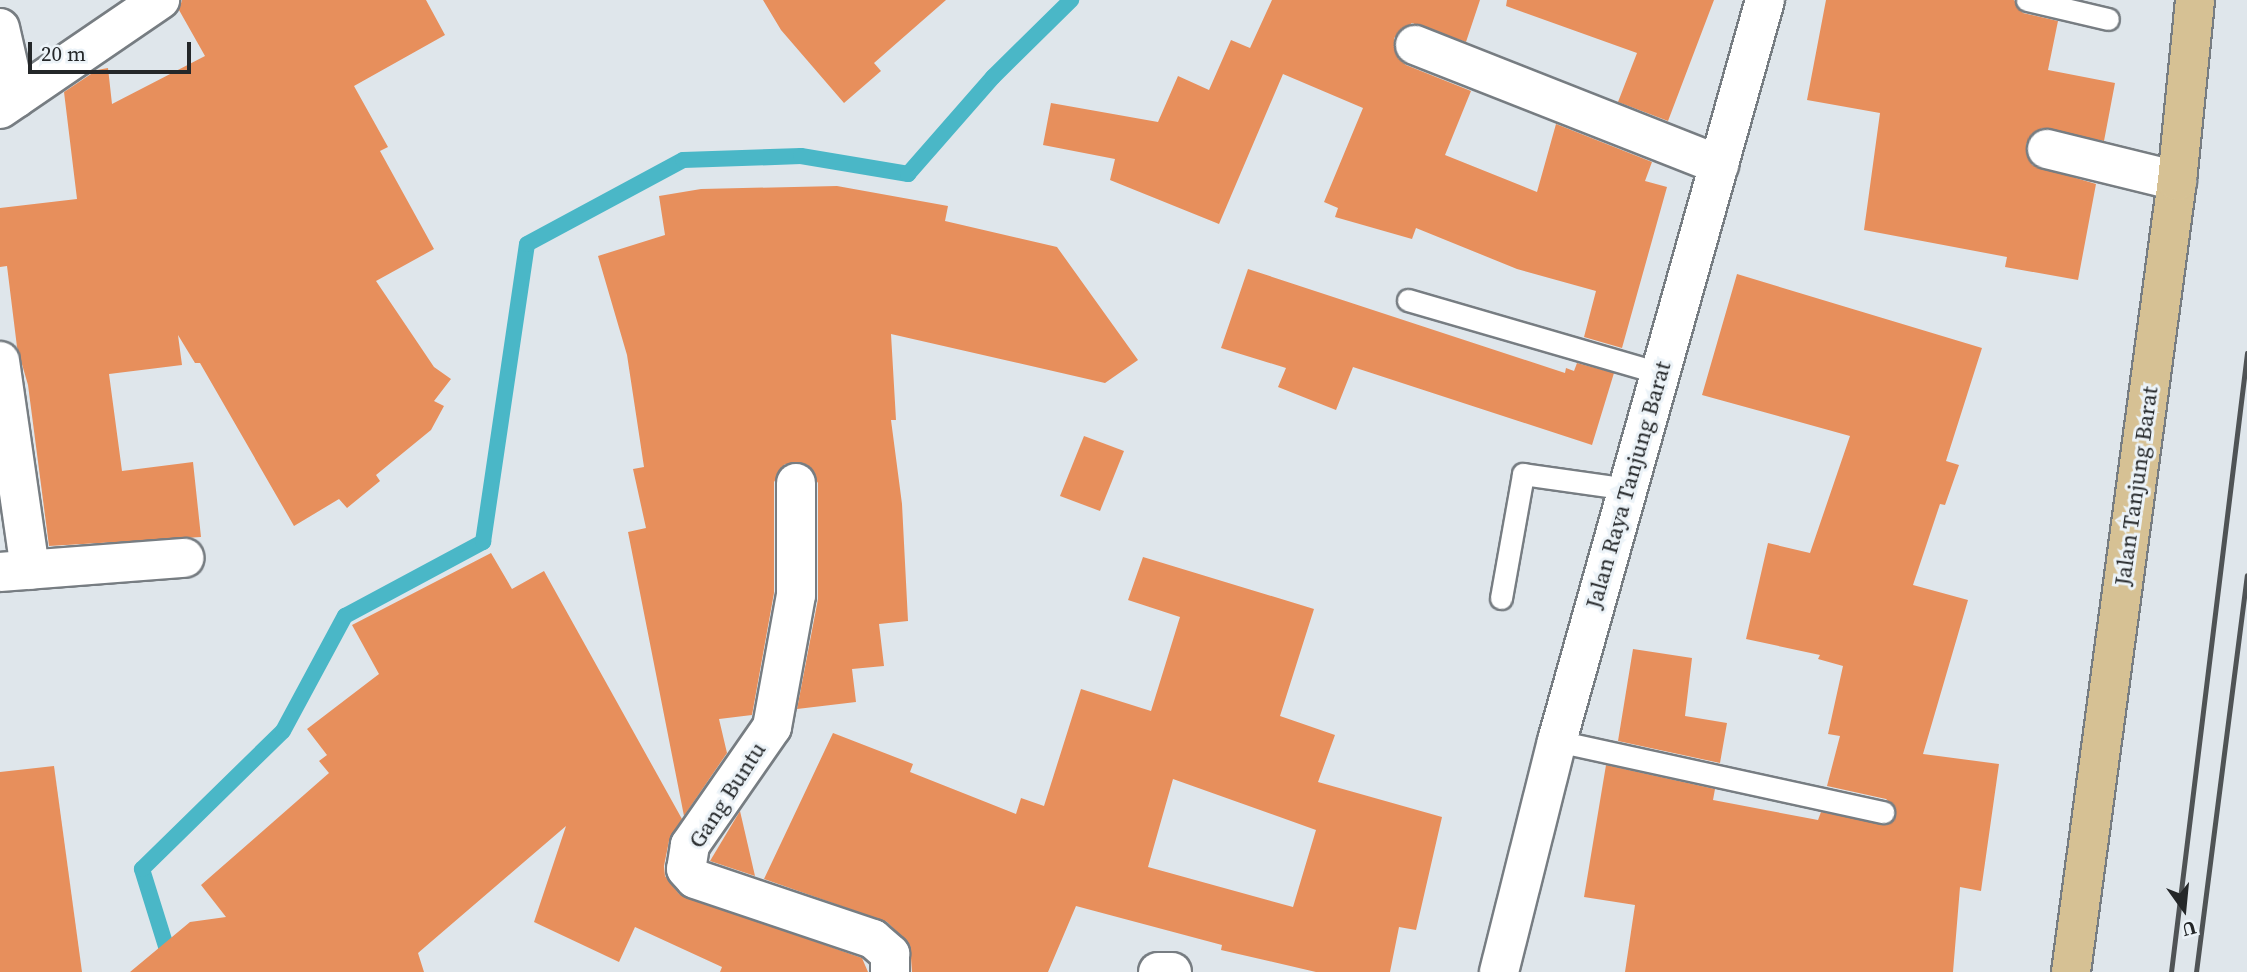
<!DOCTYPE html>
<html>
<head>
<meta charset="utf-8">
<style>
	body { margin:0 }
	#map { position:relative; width:2247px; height:972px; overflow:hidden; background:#dfe6eb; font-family:"Source Serif 4",serif }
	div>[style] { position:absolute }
	.stream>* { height:16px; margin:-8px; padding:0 8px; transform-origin:8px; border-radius:8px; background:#4ab7c7 }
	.building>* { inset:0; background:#e78f5c }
	.roads { filter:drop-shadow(2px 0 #777d82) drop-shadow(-2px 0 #777d82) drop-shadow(0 2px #777d82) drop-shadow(0 -2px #777d82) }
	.lane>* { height:21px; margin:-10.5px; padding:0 10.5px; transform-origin:10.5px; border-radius:10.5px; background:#fff }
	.street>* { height:38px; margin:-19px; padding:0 19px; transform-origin:19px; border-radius:19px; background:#fff }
	.primary>* { height:38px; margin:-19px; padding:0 19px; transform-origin:19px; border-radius:19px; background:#d6c194 }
	.rail>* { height:5px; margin:-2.5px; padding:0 2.5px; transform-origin:2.5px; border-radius:2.5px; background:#4f5355 }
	span { translate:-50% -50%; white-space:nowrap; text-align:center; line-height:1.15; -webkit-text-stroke:6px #ecf3f8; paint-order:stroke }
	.street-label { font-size:23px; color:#242729 }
	.north { position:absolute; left:2149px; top:874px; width:70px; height:70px; -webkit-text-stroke:5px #ecf3f8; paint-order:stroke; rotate:165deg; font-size:19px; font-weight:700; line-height:28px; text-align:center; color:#242729 }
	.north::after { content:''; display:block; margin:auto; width:24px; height:32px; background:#242729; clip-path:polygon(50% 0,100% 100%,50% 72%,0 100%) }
	.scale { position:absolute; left:28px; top:42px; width:163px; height:32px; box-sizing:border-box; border:4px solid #242729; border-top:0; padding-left:9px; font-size:21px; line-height:24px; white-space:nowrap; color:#242729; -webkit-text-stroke:5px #ecf3f8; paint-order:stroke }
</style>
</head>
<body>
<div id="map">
	<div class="stream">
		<i style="left:174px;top:972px;width:108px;rotate:-107.3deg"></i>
		<i style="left:142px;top:869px;width:197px;rotate:-44.4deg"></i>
		<i style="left:283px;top:731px;width:131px;rotate:-61.7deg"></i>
		<i style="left:345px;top:616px;width:157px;rotate:-28.2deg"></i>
		<i style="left:483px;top:542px;width:301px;rotate:-81.6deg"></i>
		<i style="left:527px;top:244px;width:177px;rotate:-28.3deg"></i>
		<i style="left:683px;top:160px;width:118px;rotate:-1.9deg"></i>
		<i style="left:801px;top:156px;width:109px;rotate:9.5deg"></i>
		<i style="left:908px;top:174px;width:129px;rotate:-48.8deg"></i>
		<i style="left:993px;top:77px;width:110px;rotate:-44.6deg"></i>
	</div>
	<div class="building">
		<i style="clip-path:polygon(182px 0,426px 0,445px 35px,354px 86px,388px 147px,380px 151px,434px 249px,376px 281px,434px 367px,451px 379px,434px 401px,444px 406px,431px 430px,376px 475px,380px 481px,347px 508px,339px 499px,294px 526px,200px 363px,195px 363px,178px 335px,182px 365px,109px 374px,122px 471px,193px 462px,201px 537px,49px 546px,28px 385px,17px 347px,7px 266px,0 267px,0 208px,77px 199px,64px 92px,97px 70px,108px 68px,112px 104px,205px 56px,179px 10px)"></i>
		<i style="clip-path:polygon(763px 0,946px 0,874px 63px,881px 71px,844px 103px,781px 30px)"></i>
		<i style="clip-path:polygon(1272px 0,1480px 0,1466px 42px,1412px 23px,1394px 38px,1398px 58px,1406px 65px,1471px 91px,1445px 155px,1537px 192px,1556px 124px,1652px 162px,1645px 181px,1667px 187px,1622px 348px,1584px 337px,1596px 291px,1517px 269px,1416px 228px,1412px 239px,1335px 217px,1338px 208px,1324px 202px,1363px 108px,1283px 74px,1219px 224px,1110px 180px,1115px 159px,1043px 145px,1051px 103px,1158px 122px,1178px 76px,1209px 90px,1231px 40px,1250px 48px)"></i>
		<i style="clip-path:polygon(1507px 0,1714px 0,1668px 121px,1618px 102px,1637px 53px,1506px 6px)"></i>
		<i style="clip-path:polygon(1826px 0,2014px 0,2023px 13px,2058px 21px,2048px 70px,2115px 83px,2104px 141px,2042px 128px,2026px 144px,2032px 165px,2096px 184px,2078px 280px,2005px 267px,2007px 257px,1864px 230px,1880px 113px,1807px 100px)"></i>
		<i style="clip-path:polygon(837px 186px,948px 206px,945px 221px,1057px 247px,1138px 360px,1105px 383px,891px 334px,896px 420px,891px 420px,902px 504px,908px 621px,879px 624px,884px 666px,852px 669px,856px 702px,797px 709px,818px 599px,818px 483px,806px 464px,785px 464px,774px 482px,774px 593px,752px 715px,719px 719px,727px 753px,684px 816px,628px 532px,646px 528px,633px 469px,644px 467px,627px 355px,598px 256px,665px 235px,659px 196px,701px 189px)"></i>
		<i style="clip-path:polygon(1248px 269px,1565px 373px,1566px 368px,1574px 371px,1577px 363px,1614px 373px,1592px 445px,1353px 367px,1336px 410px,1278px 387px,1286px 368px,1221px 348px)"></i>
		<i style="clip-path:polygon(1737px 274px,1982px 348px,1946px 461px,1959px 465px,1945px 505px,1940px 504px,1913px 585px,1968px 600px,1923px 754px,1999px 764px,1981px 891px,1960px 887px,1953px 972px,1625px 972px,1635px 905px,1584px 897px,1606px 765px,1715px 789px,1713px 800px,1818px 820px,1821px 812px,1886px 825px,1896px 815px,1895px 807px,1886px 799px,1827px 786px,1840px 736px,1828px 734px,1843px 666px,1818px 659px,1820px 655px,1746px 639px,1768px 543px,1810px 553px,1850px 436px,1702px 395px)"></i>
		<i style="clip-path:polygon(1084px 436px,1124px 451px,1100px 511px,1060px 496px)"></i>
		<i style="clip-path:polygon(491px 553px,512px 589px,544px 571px,682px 819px,669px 841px,664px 866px,665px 876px,679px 894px,862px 958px,868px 972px,720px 972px,722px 967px,635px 927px,619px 962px,534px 922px,566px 826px,418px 953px,424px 972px,130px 972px,190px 922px,226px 917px,201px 885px,329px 773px,319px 761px,327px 755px,307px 729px,379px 674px,352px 625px)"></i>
		<i style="clip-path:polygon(evenodd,1143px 557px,1314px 609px,1280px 716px,1335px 735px,1318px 782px,1442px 817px,1416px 930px,1399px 927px,1390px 972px,1316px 972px,1221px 950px,1222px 945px,1076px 906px,1048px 972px,912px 972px,910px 945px,887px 922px,764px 879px,833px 733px,913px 764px,910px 772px,1016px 814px,1021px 798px,1044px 806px,1081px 689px,1151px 711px,1180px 617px,1128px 600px,1143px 557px,1173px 779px,1316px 830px,1293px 907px,1148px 867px,1173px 779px)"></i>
		<i style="clip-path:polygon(1633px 649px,1692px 658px,1685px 716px,1727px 723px,1720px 763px,1618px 741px)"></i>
		<i style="clip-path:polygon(54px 766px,82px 972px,0 972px,0 772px)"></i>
		<i style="clip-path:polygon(740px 811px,755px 876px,710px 861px)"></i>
	</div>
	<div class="roads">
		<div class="lane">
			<i style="left:2027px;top:0;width:83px;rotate:13.2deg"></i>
			<i style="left:1408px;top:300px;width:262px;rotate:16.2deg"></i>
			<i style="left:1501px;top:598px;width:126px;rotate:-79.9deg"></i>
			<i style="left:1523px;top:474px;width:106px;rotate:8.1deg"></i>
			<i style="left:1557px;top:741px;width:334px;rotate:12.3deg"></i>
		</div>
		<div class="street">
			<i style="left:0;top:28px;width:72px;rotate:77.1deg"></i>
			<i style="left:1415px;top:45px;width:327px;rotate:21.5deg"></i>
			<i style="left:0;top:109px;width:194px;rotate:-34.3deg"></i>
			<i style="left:2047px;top:149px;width:134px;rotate:13.8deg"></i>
			<i style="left:0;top:361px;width:211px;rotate:81.8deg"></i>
			<i style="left:796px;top:483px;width:112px;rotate:90deg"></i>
			<i style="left:796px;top:595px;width:134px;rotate:100.3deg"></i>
			<i style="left:772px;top:727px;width:144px;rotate:124.8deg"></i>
			<i style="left:690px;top:845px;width:24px;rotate:99deg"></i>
			<i style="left:686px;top:869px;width:13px;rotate:48deg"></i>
			<i style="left:695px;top:879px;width:188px;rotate:18.6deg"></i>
			<i style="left:873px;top:939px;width:23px;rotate:41deg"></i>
			<i style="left:890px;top:954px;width:18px;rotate:90deg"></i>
			<i style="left:0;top:572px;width:185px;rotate:-4.4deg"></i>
			<i style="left:1158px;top:972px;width:14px"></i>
			<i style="left:1499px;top:972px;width:238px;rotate:-75.9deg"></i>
			<i style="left:1557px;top:741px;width:770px;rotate:-74.32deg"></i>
		</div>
		<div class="primary">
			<i style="left:2071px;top:972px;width:798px;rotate:-82.37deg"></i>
			<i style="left:2177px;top:181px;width:182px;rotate:-84.3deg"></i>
		</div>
	</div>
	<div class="rail">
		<i style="left:2171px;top:972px;width:624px;rotate:-83deg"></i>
		<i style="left:2196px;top:972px;width:400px;rotate:-82.7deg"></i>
	</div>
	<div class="street-label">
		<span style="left:1628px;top:485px;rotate:-74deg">Jalan Raya Tanjung Barat</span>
		<span style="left:2136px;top:486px;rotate:-82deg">Jalan Tanjung Barat</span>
		<span style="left:727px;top:795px;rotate:-57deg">Gang Buntu</span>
	</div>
	<div class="north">U</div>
	<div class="scale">20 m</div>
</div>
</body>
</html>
